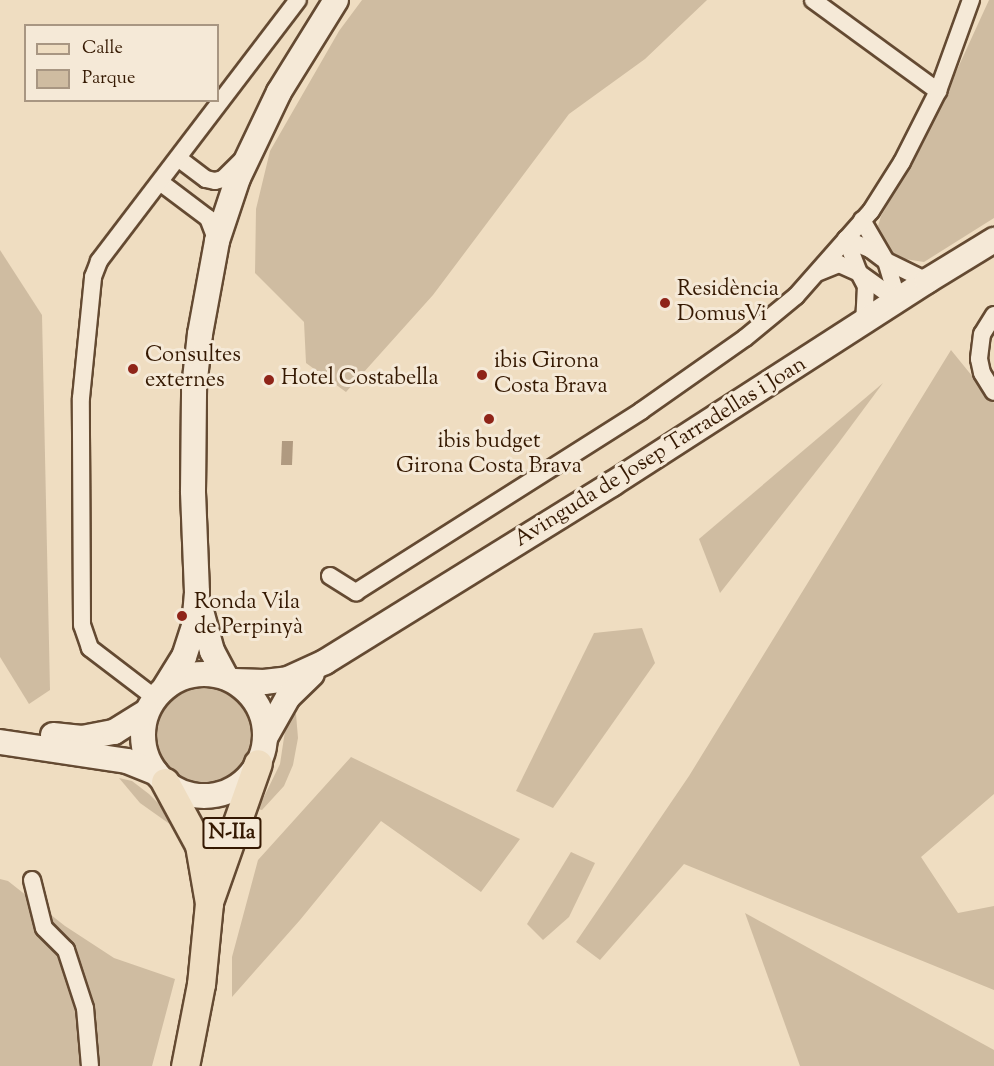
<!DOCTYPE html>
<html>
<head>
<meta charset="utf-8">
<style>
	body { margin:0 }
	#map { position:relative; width:994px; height:1066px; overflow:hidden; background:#efddc1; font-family:"Sorts Mill Goudy",serif }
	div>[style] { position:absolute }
	.green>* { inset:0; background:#cfbca1 }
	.round { border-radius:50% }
	.water>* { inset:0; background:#b09a80 }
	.roads { filter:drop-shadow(2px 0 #644a32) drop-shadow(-2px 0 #644a32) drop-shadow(0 2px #644a32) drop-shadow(0 -2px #644a32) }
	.street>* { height:16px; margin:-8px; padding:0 8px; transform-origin:8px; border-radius:8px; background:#f5e9d7 }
	.secondary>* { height:24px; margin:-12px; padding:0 12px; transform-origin:12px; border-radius:12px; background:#f5e9d7 }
	.secondary>.ring { margin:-12px; padding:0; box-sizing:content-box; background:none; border:24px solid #f5e9d7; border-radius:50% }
	.primary>* { height:27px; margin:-13.5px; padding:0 13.5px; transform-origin:13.5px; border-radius:13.5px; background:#efddc1 }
	.dots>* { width:16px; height:16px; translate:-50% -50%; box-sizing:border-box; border:3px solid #f5e9d7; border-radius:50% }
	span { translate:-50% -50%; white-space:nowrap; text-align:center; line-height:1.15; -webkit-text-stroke:6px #f5e9d7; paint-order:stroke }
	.shield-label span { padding:2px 4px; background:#f5e9d7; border:2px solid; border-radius:4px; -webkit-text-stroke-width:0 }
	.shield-label { font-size:21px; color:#351902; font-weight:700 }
	.poi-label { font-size:22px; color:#351902 }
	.left { translate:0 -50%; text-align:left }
	.street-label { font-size:22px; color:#351902 }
	.legend { position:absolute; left:24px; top:24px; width:195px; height:78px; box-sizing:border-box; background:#f5e9d7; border:2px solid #a89682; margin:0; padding:8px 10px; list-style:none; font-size:18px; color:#351902 }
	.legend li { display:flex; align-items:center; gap:12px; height:30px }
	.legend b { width:30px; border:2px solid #a89682 }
</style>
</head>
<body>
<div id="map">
	<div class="green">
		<i style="clip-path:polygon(362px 0,707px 0,645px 59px,569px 114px,433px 295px,346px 392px,306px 363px,304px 322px,255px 273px,256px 209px,270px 151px,339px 31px)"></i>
		<i style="clip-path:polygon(989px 0,994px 0,994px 218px,924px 262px,892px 257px,878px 226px,881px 216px,923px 144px)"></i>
		<i style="clip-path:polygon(0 250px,42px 315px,50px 690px,29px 704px,0 657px)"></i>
		<i style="clip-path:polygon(951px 350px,994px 403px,994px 794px,921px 857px,958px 913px,994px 906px,994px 990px,684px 864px,600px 960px,576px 942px,689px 776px)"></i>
		<i style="clip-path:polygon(883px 383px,837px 445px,720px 593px,699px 539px)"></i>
		<i style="clip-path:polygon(642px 628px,655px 663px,553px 808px,516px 791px,594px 633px)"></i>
		<i class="round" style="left:156px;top:688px;width:96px;height:96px"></i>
		<i style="clip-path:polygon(292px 713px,296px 714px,298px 738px,293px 765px,284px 786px,262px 810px,258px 809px,280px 764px,285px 731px)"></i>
		<i style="clip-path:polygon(351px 757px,520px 839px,481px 892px,381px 821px,300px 920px,232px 997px,232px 957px,258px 860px)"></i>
		<i style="clip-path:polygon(119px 778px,132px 781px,149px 794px,159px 804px,171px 825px,140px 803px)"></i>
		<i style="clip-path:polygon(571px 852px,595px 863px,569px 917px,543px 940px,527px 924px)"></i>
		<i style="clip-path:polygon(0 879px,8px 881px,65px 926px,114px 958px,175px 979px,152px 1066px,0 1066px)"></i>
		<i style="clip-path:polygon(745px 913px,994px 1050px,994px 1066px,800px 1066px)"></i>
	</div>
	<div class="water">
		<i style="clip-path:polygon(282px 441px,293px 441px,292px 465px,281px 465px)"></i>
	</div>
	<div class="roads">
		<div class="street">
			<i style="left:813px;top:0;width:155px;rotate:36.1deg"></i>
			<i style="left:178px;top:158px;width:35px;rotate:37deg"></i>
			<i style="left:206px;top:179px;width:9px;rotate:13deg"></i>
			<i style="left:215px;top:181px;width:8px;rotate:-14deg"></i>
			<i style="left:223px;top:179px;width:25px;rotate:-45deg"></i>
			<i style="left:160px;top:182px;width:60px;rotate:36.9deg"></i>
			<i style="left:208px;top:218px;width:25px;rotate:69deg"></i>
			<i style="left:862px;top:220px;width:48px;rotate:59.7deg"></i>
			<i style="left:886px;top:261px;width:46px;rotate:26deg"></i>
			<i style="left:846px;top:239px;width:26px;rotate:23deg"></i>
			<i style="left:870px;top:249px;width:20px;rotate:37deg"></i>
			<i style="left:886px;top:261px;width:42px;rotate:73.3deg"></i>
			<i style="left:846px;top:239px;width:36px;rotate:69deg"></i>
			<i style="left:859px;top:273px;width:48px;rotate:35.7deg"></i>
			<i style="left:819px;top:272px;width:22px;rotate:-22deg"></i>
			<i style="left:839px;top:264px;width:22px;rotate:24deg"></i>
			<i style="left:859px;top:273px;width:15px;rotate:62deg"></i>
			<i style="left:866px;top:286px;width:37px;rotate:93deg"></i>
			<i style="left:994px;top:315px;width:22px;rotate:122deg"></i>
			<i style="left:982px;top:334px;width:25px;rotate:97deg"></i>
			<i style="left:979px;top:359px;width:14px;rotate:78deg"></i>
			<i style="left:982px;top:373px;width:22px;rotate:58deg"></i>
			<i style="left:330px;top:576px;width:31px;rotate:32deg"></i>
			<i style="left:356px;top:592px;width:338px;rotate:-32.4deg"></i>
			<i style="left:641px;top:411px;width:127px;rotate:-35.1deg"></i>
			<i style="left:745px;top:338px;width:66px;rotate:-39.5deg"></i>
			<i style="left:796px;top:296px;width:113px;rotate:-48.6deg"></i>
			<i style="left:871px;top:211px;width:58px;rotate:-57.7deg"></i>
			<i style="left:902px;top:162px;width:80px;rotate:-63.1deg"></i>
			<i style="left:938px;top:91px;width:97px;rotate:-70.1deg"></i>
			<i style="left:154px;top:697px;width:81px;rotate:-142.6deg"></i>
			<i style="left:90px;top:648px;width:24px;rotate:-109deg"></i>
			<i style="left:82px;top:625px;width:227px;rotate:-90.3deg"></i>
			<i style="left:81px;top:398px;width:122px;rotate:-84.3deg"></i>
			<i style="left:93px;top:277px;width:17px;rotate:-69deg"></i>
			<i style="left:99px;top:261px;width:328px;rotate:-52.7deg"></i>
			<i style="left:32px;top:880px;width:49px;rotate:76deg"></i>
			<i style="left:44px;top:928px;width:31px;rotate:45deg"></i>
			<i style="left:66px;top:950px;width:61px;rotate:71.9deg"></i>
			<i style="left:85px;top:1008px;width:58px;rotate:85.1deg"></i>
		</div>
		<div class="secondary">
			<i style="left:200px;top:607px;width:46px;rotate:74.7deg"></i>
			<i style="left:212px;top:651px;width:30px;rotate:62deg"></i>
			<i class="ring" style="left:143px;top:674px;width:98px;height:98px"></i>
			<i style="left:234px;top:681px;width:30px;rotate:2deg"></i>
			<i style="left:264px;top:682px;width:24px;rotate:-7deg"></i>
			<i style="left:288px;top:679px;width:41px;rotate:-24.7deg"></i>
			<i style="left:325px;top:662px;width:338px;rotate:-31.8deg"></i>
			<i style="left:612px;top:484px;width:375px;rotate:-32.8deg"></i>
			<i style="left:927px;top:281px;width:79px;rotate:-31.5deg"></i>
			<i style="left:165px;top:687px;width:36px;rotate:-58deg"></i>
			<i style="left:184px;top:657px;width:32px;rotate:-72deg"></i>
			<i style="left:194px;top:627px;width:35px;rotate:-85deg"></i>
			<i style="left:197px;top:592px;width:101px;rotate:-92.3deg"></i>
			<i style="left:193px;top:491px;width:103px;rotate:-89.4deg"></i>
			<i style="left:194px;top:388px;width:54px;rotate:-83.7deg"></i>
			<i style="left:200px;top:334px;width:95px;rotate:-79.6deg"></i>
			<i style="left:217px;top:241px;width:66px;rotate:-71.6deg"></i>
			<i style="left:238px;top:178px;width:95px;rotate:-64.5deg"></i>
			<i style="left:279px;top:92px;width:108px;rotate:-58.2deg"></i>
			<i style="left:53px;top:735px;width:29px;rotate:6deg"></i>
			<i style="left:82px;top:738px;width:33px;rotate:-11deg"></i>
			<i style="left:114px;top:732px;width:38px;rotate:-32deg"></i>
			<i style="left:265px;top:738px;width:47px;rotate:-60.7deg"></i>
			<i style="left:288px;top:697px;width:33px;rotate:-44deg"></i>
			<i style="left:0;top:742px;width:128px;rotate:8.5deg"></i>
			<i style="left:127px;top:761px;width:31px;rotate:22deg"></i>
		</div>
		<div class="primary">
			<i style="left:165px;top:782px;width:72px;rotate:61.6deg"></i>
			<i style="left:199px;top:845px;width:59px;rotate:80.2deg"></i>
			<i style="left:209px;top:903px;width:81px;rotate:95.6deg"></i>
			<i style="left:201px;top:984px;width:84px;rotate:101deg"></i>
			<i style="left:210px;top:899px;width:144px;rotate:-70.6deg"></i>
		</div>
	</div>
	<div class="dots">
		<i style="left:665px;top:303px;background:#8f2418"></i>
		<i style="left:133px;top:369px;background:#8f2418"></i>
		<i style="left:482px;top:375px;background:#8f2418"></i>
		<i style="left:269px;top:380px;background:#8f2418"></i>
		<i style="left:489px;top:419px;background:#8f2418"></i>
		<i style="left:182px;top:616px;background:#8f2418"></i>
	</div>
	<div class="shield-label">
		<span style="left:232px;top:833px">N-IIa</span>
	</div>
	<div class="poi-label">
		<span class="left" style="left:677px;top:303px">Residència<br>DomusVi</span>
		<span class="left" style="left:145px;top:369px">Consultes<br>externes</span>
		<span class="left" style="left:494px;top:375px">ibis Girona<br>Costa Brava</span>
		<span class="left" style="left:281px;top:380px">Hotel Costabella</span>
		<span style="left:489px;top:455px">ibis budget<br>Girona Costa Brava</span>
		<span class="left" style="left:194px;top:616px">Ronda Vila<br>de Perpinyà</span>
	</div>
	<div class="street-label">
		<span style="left:661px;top:453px;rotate:-32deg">Avinguda de Josep Tarradellas i Joan</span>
	</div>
	<ul class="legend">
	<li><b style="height:8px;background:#efddc1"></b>Calle</li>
	<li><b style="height:16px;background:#cfbca1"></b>Parque</li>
	</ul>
</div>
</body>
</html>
